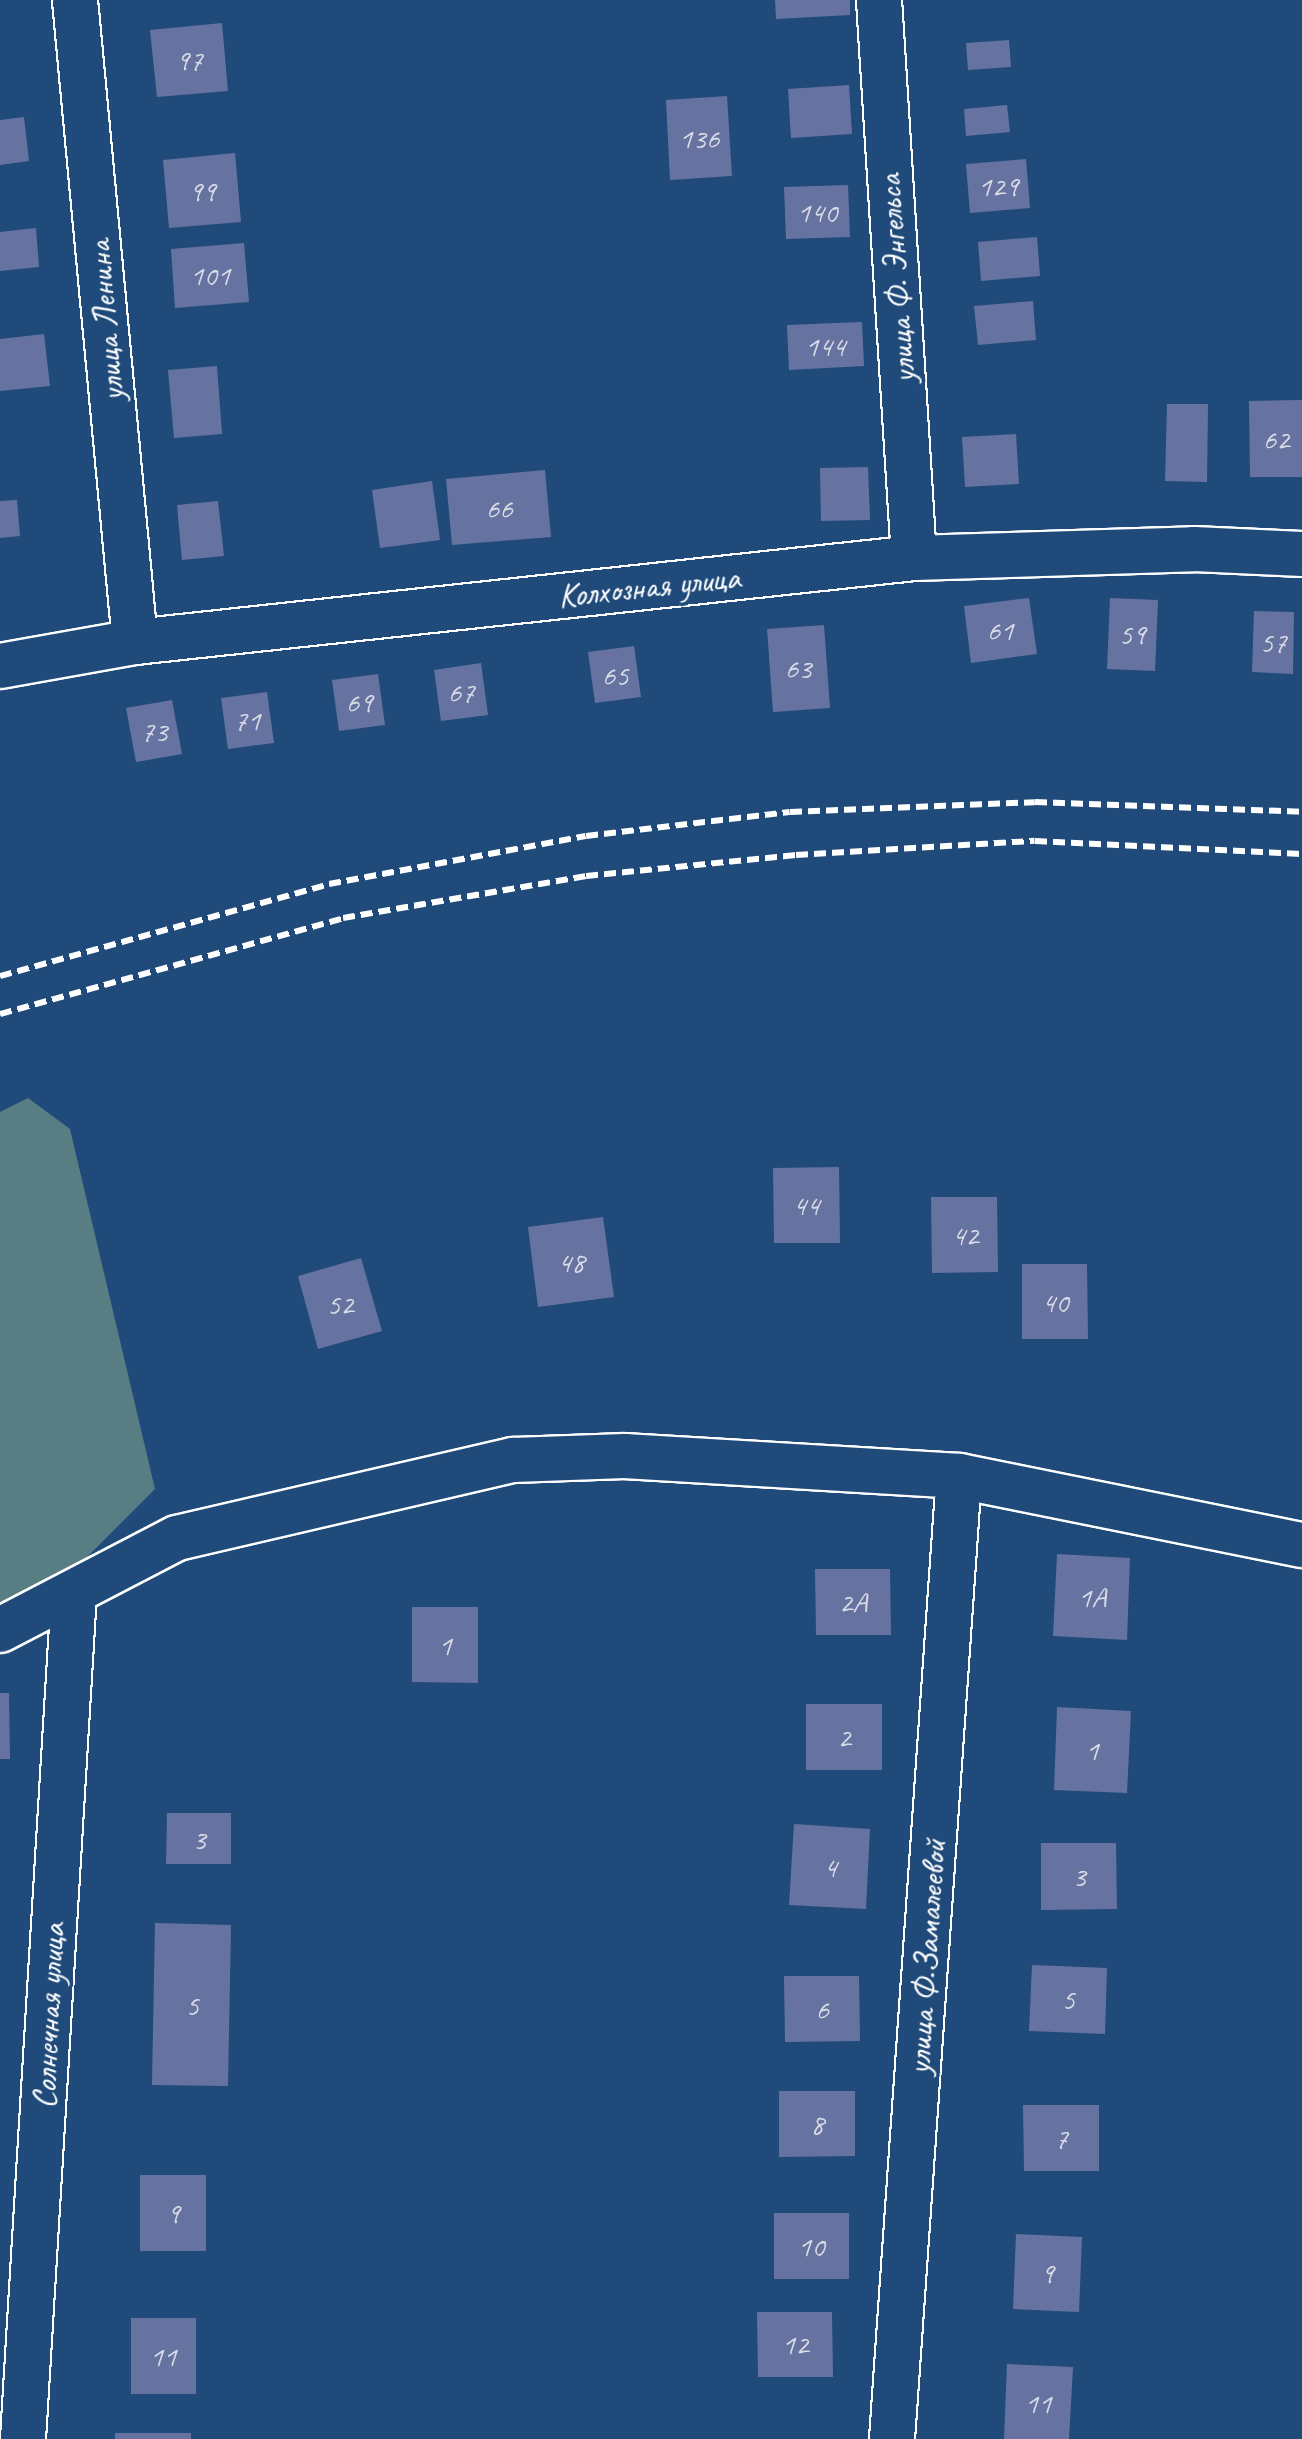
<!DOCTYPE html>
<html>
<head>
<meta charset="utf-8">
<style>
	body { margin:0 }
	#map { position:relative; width:1302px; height:2439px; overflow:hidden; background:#1f4a7a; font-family:Caveat,sans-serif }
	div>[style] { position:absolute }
	.green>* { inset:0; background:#587e84 }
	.building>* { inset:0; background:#6673a0 }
	.roads { filter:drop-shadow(2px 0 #fff) drop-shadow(-2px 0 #fff) drop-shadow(0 2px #fff) drop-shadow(0 -2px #fff) }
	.minor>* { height:44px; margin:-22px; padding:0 22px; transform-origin:22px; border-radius:22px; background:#1f4a7a }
	.rail>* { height:6px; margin-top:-3px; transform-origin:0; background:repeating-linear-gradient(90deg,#fff 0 12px,transparent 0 18px) }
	span { translate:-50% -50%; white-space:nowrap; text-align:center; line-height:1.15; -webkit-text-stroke:7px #1f4a7a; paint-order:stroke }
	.number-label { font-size:30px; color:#d9dce7 }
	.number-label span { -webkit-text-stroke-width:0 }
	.street-label { font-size:34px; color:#fff }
</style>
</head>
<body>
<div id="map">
	<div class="green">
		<i style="clip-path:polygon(28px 1098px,70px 1129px,155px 1489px,67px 1577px,0 1611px,0 1112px)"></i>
	</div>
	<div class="building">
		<i style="clip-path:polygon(775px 0,850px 0,850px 15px,776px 19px)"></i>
		<i style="clip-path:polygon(222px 23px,228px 91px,157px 97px,150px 30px)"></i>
		<i style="clip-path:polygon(1009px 40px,1011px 67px,968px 70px,966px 43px)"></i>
		<i style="clip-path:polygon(849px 85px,852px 134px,791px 138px,788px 89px)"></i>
		<i style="clip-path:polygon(727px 96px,732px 176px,670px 180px,666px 100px)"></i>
		<i style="clip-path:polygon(1007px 105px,1010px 132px,966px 136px,964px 109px)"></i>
		<i style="clip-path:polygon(24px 117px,29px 161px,0 165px,0 120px)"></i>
		<i style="clip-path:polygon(235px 153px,241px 222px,169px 228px,163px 160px)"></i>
		<i style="clip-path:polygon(1026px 159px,1030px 208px,970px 213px,966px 164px)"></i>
		<i style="clip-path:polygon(848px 185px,850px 237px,786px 239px,784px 187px)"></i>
		<i style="clip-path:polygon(36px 228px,39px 267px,0 271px,0 232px)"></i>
		<i style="clip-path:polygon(1037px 237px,1040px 276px,981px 281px,978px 242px)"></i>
		<i style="clip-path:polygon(244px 243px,249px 302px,175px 308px,171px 249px)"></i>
		<i style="clip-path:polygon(1033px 301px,1036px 340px,978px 345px,974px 306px)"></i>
		<i style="clip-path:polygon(862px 322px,864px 366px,789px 370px,787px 325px)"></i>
		<i style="clip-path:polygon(44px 334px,50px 386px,0 391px,0 339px)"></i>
		<i style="clip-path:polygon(217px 366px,222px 434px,174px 438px,168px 370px)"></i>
		<i style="clip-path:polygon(1302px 400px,1302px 477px,1250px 477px,1249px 401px)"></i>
		<i style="clip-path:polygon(1167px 404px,1208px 404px,1207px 482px,1165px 481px)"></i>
		<i style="clip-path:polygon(1016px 434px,1019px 484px,965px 487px,962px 437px)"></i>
		<i style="clip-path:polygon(868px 467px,870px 520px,821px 521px,820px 468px)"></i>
		<i style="clip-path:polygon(545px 470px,551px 537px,452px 545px,446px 479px)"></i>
		<i style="clip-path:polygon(432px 481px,440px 540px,380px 548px,372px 490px)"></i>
		<i style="clip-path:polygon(17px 500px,20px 536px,0 538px,0 501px)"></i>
		<i style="clip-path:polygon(218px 501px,224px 556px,182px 560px,177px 505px)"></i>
		<i style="clip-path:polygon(1029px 598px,1037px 654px,971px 663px,964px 606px)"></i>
		<i style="clip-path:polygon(1110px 598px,1158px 600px,1155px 671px,1107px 669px)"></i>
		<i style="clip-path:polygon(1254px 611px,1294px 612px,1293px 674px,1252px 672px)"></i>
		<i style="clip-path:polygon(824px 625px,830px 708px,773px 712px,767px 629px)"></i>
		<i style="clip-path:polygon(634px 646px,641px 697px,595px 703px,588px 652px)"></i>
		<i style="clip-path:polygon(481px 663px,488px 715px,441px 721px,434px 670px)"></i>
		<i style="clip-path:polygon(378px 674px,385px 725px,339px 731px,332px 680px)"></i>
		<i style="clip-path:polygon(267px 692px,274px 743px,228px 749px,221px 698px)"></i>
		<i style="clip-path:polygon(172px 700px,182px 754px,136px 762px,126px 708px)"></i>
		<i style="clip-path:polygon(839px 1167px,840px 1243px,774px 1243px,773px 1168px)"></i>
		<i style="clip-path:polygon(931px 1197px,997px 1197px,998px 1272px,932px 1273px)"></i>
		<i style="clip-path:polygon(603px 1217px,614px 1297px,538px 1307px,528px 1227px)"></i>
		<i style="clip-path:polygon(361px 1258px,382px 1331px,318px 1349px,298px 1276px)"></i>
		<i style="clip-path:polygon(1022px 1264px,1087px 1264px,1088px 1339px,1022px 1339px)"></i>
		<i style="clip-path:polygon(1057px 1554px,1130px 1558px,1127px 1640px,1053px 1636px)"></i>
		<i style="clip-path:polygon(815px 1569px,890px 1569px,891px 1635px,816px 1635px)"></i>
		<i style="clip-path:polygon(412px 1607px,478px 1607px,478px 1683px,412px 1682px)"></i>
		<i style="clip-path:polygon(0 1693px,9px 1693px,10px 1759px,0 1759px)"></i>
		<i style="clip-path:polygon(806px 1704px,882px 1704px,882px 1770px,806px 1770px)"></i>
		<i style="clip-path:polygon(1057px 1707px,1131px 1711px,1127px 1793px,1054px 1790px)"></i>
		<i style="clip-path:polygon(167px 1813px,231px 1813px,231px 1864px,166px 1864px)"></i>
		<i style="clip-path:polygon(794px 1824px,870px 1829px,866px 1909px,789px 1905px)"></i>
		<i style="clip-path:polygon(1041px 1843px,1116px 1843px,1117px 1909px,1041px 1910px)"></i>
		<i style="clip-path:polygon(155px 1923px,231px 1925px,228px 2086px,152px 2085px)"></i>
		<i style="clip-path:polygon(1032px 1965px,1107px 1968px,1105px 2034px,1029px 2031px)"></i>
		<i style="clip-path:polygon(784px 1976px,859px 1976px,860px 2041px,785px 2042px)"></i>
		<i style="clip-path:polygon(779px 2091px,855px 2091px,855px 2156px,779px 2157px)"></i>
		<i style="clip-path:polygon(1023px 2105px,1099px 2105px,1099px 2171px,1024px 2171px)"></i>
		<i style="clip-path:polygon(140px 2175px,206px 2175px,206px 2251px,140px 2251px)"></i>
		<i style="clip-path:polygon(774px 2213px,849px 2213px,849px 2279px,774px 2279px)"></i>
		<i style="clip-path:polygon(1016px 2234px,1082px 2237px,1079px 2312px,1013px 2309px)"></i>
		<i style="clip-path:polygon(757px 2312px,832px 2312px,833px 2377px,758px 2377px)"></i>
		<i style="clip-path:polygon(131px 2318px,196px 2318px,196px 2394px,131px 2394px)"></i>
		<i style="clip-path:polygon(1007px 2364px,1073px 2367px,1069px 2439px,1004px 2439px)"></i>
		<i style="clip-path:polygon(115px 2433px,191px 2433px,191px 2439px,115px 2439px)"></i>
	</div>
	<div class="roads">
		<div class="minor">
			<i style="left:75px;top:0;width:645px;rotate:84.66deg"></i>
			<i style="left:879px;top:0;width:559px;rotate:86.41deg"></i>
			<i style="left:0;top:666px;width:137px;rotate:-10.1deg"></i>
			<i style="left:135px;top:642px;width:784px;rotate:-6.15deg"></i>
			<i style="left:914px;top:558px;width:280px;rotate:-1.8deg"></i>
			<i style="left:1194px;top:549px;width:108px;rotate:2.7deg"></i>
			<i style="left:0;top:1630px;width:199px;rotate:-27.5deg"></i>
			<i style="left:177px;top:1538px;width:345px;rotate:-13.1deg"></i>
			<i style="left:513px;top:1460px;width:112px;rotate:-2deg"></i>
			<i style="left:625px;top:1456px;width:335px;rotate:3.4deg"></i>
			<i style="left:959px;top:1476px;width:350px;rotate:11.4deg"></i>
			<i style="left:23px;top:2439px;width:848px;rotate:-86.55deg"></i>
			<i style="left:892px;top:2439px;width:965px;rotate:-86.02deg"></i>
		</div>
	</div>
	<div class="rail">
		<i style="left:0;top:976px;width:342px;rotate:-15.6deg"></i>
		<i style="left:329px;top:884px;width:261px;rotate:-10.6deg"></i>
		<i style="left:586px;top:836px;width:205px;rotate:-6.7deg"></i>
		<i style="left:790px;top:812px;width:245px;rotate:-2.3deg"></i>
		<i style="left:1035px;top:802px;width:267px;rotate:2.1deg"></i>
		<i style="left:0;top:1014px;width:356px;rotate:-15.6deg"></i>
		<i style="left:343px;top:918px;width:247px;rotate:-9.8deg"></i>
		<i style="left:586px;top:876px;width:211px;rotate:-5.7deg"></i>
		<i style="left:796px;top:855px;width:239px;rotate:-3.4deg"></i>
		<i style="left:1035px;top:841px;width:267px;rotate:2.8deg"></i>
	</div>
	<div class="number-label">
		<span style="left:189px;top:60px">97</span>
		<span style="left:699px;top:138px">136</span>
		<span style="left:998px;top:186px">129</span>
		<span style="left:202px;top:191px">99</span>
		<span style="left:817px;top:212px">140</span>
		<span style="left:210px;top:275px">101</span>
		<span style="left:825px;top:346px">144</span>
		<span style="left:1276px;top:439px">62</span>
		<span style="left:499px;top:508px">66</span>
		<span style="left:1000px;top:630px">61</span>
		<span style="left:1132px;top:634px">59</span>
		<span style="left:1273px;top:642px">57</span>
		<span style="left:798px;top:668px">63</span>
		<span style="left:615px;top:675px">65</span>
		<span style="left:461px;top:692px">67</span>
		<span style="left:359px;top:702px">69</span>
		<span style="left:247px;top:720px">71</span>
		<span style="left:154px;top:731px">73</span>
		<span style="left:806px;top:1205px">44</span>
		<span style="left:965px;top:1235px">42</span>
		<span style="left:571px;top:1262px">48</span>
		<span style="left:1055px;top:1302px">40</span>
		<span style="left:340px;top:1304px">52</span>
		<span style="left:1092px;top:1597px">1А</span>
		<span style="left:853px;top:1602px">2А</span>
		<span style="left:445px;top:1645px">1</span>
		<span style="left:844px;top:1737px">2</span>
		<span style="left:1092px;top:1750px">1</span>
		<span style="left:199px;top:1839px">3</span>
		<span style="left:830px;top:1867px">4</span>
		<span style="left:1079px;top:1876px">3</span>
		<span style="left:1068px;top:1999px">5</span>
		<span style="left:192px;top:2005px">5</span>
		<span style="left:822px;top:2009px">6</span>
		<span style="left:817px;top:2124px">8</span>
		<span style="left:1061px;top:2138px">7</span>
		<span style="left:173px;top:2213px">9</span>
		<span style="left:811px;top:2246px">10</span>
		<span style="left:1047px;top:2273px">9</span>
		<span style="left:795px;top:2344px">12</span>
		<span style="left:163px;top:2356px">11</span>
		<span style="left:1038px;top:2403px">11</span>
	</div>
	<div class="street-label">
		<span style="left:896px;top:279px;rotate:-94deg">улица Ф. Энгельса</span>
		<span style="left:105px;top:321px;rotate:-95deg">улица Ленина</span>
		<span style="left:649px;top:586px;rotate:-6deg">Колхозная улица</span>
		<span style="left:926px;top:1957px;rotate:-86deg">улица Ф.Замалеевой</span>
		<span style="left:48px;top:2016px;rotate:-87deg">Солнечная улица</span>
	</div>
</div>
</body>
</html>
